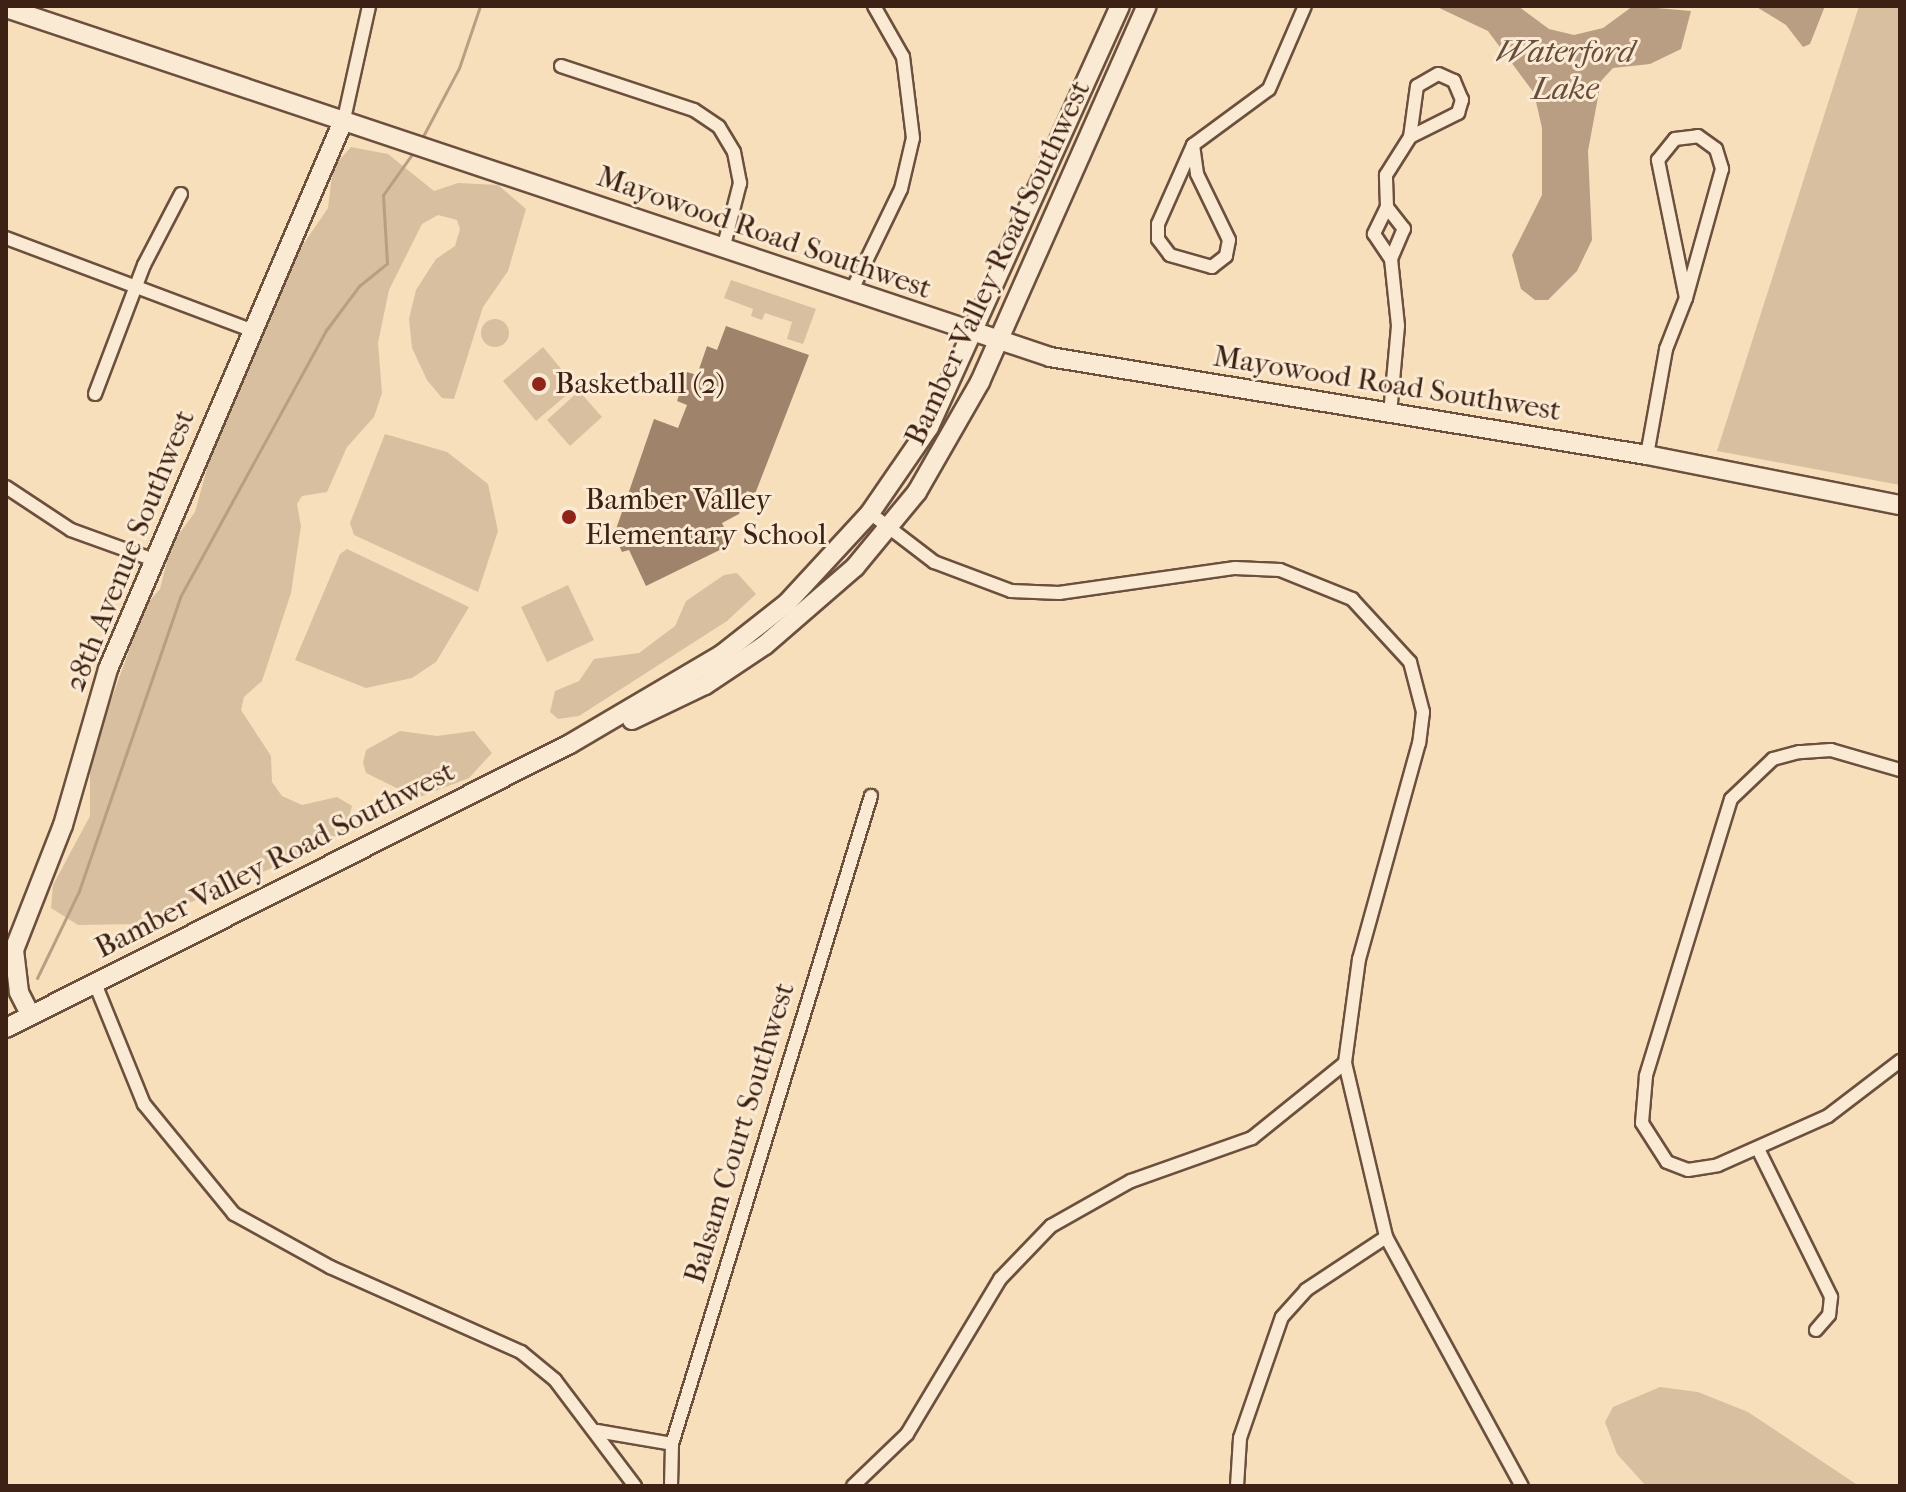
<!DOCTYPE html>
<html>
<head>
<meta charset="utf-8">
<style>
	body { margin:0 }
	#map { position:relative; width:1906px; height:1492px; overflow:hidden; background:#f8dfbb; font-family:"IM FELL French Canon",serif }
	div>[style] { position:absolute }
	.green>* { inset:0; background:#d8bf9f }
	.round { border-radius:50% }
	.water>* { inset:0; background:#b99e83 }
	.stream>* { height:3px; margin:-1.5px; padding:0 1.5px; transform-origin:1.5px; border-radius:1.5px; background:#b99e83 }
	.building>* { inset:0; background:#9f846b }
	.roads { filter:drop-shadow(2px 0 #6c503e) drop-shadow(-2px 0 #6c503e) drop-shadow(0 2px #6c503e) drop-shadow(0 -2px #6c503e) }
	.street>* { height:12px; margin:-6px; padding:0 6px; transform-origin:6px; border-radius:6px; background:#faead3 }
	.secondary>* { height:18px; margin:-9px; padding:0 9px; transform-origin:9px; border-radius:9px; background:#faead3 }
	.dots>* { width:22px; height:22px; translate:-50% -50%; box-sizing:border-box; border:4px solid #faead3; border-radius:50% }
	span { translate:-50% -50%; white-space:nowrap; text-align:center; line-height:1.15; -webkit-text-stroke:6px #faead3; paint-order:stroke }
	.street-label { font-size:30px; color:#3e2115 }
	.poi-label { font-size:30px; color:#3e2115 }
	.left { translate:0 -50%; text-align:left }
	.water-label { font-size:32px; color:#694d3c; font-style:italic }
	.frame { position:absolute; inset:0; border:8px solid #3e2115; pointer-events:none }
</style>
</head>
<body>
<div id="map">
	<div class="green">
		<i style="clip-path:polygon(1859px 6px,1900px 6px,1900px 485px,1717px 451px)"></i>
		<i style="clip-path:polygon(351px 147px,388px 154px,434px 191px,458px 183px,498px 185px,526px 209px,508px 271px,483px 307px,454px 399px,442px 398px,427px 380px,412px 348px,409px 319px,416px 290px,436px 259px,455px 246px,460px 229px,457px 220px,438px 215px,422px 224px,389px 290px,378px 343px,382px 393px,374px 417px,347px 447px,327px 492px,302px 496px,297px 504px,301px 526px,291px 593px,262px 681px,244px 697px,241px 710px,271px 756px,272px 782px,282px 796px,302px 805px,337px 797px,352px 806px,346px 829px,315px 850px,139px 924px,78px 925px,51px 908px,53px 885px,90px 816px,90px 759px,145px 606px,160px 589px,171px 545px,195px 512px,213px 447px,298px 252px,328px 208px,333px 167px)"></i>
		<i style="clip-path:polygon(731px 280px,816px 309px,803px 344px,787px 339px,792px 322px,765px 313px,762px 320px,751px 316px,753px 309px,724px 298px)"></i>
		<i class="round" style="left:481px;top:319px;width:28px;height:28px"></i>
		<i style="clip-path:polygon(543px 347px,576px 387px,536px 421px,503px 381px)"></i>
		<i style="clip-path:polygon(579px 391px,602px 417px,570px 446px,547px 420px)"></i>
		<i style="clip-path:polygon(385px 434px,447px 452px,488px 484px,498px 531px,478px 592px,354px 535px,350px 523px)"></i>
		<i style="clip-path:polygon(347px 549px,469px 607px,436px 662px,412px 678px,366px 688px,295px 660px,340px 554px)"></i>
		<i style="clip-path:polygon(737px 573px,756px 594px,727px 621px,579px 716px,558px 719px,550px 712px,555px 691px,579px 681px,594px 659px,639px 653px,675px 626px,686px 601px,724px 575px)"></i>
		<i style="clip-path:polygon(568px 585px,594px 640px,547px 662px,521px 607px)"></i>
		<i style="clip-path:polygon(400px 731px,437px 736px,474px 731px,492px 753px,469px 778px,417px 798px,366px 773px,363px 763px,366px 750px)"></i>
		<i style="clip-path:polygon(1660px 1387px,1698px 1392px,1748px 1412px,1859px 1486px,1646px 1486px,1617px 1454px,1605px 1422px,1613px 1407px)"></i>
	</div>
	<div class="water">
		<i style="clip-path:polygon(1435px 6px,1518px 6px,1549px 29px,1574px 35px,1603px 28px,1633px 6px,1691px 11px,1681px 49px,1650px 64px,1613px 68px,1601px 81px,1588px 151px,1592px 240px,1577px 271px,1548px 300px,1535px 300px,1521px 289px,1512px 255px,1542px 195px,1542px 128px,1534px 93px,1488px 31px)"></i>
		<i style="clip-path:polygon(1755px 6px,1825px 6px,1810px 44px,1803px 47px,1786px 25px)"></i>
	</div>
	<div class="stream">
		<i style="left:421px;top:140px;width:81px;rotate:-62.2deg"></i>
		<i style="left:459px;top:68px;width:65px;rotate:-71.3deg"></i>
		<i style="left:37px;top:978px;width:97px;rotate:-64.2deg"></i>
		<i style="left:79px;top:891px;width:311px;rotate:-71deg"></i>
		<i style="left:180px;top:597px;width:306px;rotate:-61.3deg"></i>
		<i style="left:327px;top:329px;width:54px;rotate:-53.3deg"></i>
		<i style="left:359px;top:286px;width:36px;rotate:-39deg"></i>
		<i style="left:387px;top:263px;width:68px;rotate:-93.4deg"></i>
		<i style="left:383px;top:195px;width:55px;rotate:-54.6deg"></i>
	</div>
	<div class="building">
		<i style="clip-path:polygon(726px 326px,809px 355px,755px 494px,747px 491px,739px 514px,722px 523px,732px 544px,646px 586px,629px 550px,622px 552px,614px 535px,654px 419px,678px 428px,687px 405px,677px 401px,687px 372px,697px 375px,707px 346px,717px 350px)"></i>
	</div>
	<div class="roads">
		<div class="street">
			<i style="left:561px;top:66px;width:140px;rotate:18.3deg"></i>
			<i style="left:694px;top:110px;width:30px;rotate:34deg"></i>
			<i style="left:719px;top:127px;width:29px;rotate:59deg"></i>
			<i style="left:734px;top:152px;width:32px;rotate:79deg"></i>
			<i style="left:740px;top:183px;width:68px;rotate:104.4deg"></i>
			<i style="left:344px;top:119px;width:116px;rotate:-77.5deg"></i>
			<i style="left:1698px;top:136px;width:22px;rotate:36deg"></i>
			<i style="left:1716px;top:149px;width:21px;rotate:73deg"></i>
			<i style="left:1722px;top:169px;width:134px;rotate:105.6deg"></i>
			<i style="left:1686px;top:298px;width:141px;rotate:-101.5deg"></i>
			<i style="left:1658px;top:160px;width:27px;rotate:-51deg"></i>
			<i style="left:1675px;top:139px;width:23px;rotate:-7deg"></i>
			<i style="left:1193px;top:145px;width:29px;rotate:82deg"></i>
			<i style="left:1197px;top:174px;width:73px;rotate:64.1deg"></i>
			<i style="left:1229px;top:240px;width:16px;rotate:101deg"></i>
			<i style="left:1226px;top:256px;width:18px;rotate:142deg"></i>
			<i style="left:1212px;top:267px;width:44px;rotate:-164.1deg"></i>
			<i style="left:1170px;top:255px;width:20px;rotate:-127deg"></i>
			<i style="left:1158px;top:239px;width:15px;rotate:-90deg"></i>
			<i style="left:1158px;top:224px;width:86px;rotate:-66.1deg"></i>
			<i style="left:1193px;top:145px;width:94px;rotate:-36.4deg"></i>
			<i style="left:1269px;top:89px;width:90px;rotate:-66.6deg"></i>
			<i style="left:1387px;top:207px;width:30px;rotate:116deg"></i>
			<i style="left:1374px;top:234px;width:30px;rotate:56deg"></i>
			<i style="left:1391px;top:259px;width:67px;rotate:84deg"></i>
			<i style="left:1398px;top:326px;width:88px;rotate:95.2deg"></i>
			<i style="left:6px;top:238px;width:262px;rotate:20.6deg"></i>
			<i style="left:1391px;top:259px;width:33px;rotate:-67deg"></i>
			<i style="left:1404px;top:229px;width:28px;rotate:-128deg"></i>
			<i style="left:1387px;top:207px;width:32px;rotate:-92deg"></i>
			<i style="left:1386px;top:175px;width:45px;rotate:-57.7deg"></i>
			<i style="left:1410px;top:137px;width:54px;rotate:-26.6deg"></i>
			<i style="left:1458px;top:113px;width:14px;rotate:-73deg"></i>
			<i style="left:1462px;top:100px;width:21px;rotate:-113deg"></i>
			<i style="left:1454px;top:81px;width:17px;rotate:-156deg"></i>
			<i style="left:1438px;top:74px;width:24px;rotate:150deg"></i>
			<i style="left:1417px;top:86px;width:51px;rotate:97.8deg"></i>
			<i style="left:851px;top:292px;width:114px;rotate:-64.1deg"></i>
			<i style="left:901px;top:189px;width:52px;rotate:-76.8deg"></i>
			<i style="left:913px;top:138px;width:82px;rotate:-97deg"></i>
			<i style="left:903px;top:57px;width:59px;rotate:-119.6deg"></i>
			<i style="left:95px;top:394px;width:138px;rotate:-69.2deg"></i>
			<i style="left:144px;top:265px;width:80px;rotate:-62.5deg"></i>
			<i style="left:1647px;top:455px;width:108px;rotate:-79.8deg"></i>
			<i style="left:1666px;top:349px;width:55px;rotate:-68.6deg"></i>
			<i style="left:6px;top:487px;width:78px;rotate:33.5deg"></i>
			<i style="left:71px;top:530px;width:88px;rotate:19.9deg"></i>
			<i style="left:870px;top:513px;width:81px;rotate:37.4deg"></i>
			<i style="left:934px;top:562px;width:82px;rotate:20.6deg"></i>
			<i style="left:1011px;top:591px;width:48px;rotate:2.4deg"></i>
			<i style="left:1059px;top:593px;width:178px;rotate:-8.1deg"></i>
			<i style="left:1235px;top:568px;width:45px;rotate:2.5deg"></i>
			<i style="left:1280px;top:570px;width:78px;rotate:21.9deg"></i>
			<i style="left:1352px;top:599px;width:86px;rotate:47.4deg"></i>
			<i style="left:1410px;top:662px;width:52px;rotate:75.4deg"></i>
			<i style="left:1423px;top:712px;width:31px;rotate:97deg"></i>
			<i style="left:1419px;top:743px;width:224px;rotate:105.5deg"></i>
			<i style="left:1359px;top:959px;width:105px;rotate:97.7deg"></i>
			<i style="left:1345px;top:1063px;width:179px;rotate:76.7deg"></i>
			<i style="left:1386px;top:1237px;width:284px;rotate:61.4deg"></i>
			<i style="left:1900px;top:770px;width:72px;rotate:-163.8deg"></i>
			<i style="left:1831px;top:750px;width:32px;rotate:176deg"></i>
			<i style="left:1799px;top:752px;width:27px;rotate:165deg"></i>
			<i style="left:1773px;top:759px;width:58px;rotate:136.4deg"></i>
			<i style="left:1731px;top:799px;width:290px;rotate:107.1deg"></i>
			<i style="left:1646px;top:1076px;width:47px;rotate:94.9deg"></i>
			<i style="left:1642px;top:1123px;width:46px;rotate:57.3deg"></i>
			<i style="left:1667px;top:1162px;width:22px;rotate:21deg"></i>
			<i style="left:1688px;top:1170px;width:30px;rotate:-9deg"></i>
			<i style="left:1718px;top:1165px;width:120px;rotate:-24deg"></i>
			<i style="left:1828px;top:1116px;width:91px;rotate:-37.4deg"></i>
			<i style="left:94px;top:981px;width:133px;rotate:67.9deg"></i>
			<i style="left:144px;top:1104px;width:142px;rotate:50.7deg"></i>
			<i style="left:234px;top:1214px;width:110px;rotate:28.9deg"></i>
			<i style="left:330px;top:1267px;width:209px;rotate:24deg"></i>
			<i style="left:521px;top:1352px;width:44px;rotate:39.5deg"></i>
			<i style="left:555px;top:1380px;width:133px;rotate:53deg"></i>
			<i style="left:1759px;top:1151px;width:163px;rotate:63.7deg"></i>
			<i style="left:1831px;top:1297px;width:18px;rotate:96deg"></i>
			<i style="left:1829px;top:1315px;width:20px;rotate:131deg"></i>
			<i style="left:597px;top:1431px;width:76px;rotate:9.8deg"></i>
			<i style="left:671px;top:1486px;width:42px;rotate:-88.6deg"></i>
			<i style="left:672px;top:1444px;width:678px;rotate:-72.93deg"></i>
			<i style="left:853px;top:1486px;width:75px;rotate:-43.9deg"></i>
			<i style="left:907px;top:1434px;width:181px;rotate:-59deg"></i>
			<i style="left:1000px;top:1279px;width:74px;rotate:-46.1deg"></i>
			<i style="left:1051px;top:1226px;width:92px;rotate:-29.4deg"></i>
			<i style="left:1131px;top:1181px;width:128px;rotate:-19.6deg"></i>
			<i style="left:1252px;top:1138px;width:119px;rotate:-38.9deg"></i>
			<i style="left:1237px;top:1486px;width:48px;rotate:-86.4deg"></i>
			<i style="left:1240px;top:1438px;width:128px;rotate:-70.9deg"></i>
			<i style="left:1282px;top:1317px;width:36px;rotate:-48deg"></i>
			<i style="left:1306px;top:1290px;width:96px;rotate:-33.5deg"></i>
		</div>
		<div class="secondary">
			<i style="left:6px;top:8px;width:1101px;rotate:18.48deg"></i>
			<i style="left:1050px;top:357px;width:605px;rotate:9.32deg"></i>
			<i style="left:1647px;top:455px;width:258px;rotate:11.2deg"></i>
			<i style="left:632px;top:720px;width:81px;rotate:-25.6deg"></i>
			<i style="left:705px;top:685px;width:72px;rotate:-33.7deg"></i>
			<i style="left:765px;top:645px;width:119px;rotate:-40.9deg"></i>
			<i style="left:855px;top:567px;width:97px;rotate:-50.4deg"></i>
			<i style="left:917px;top:492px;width:127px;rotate:-60.2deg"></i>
			<i style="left:980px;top:382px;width:411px;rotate:-66.1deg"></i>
			<i style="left:30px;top:1014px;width:25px;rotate:-117deg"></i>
			<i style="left:19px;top:992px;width:42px;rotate:-96.8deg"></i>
			<i style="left:14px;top:950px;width:134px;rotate:-68.6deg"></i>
			<i style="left:63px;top:825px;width:162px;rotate:-73.9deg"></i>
			<i style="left:108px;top:669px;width:598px;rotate:-66.78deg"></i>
			<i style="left:6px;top:1028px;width:631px;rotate:-26.73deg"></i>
			<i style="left:570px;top:744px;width:175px;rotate:-30.5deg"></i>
			<i style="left:721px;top:655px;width:84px;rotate:-38.2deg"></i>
			<i style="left:787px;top:603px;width:122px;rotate:-47.3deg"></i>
			<i style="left:870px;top:513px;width:104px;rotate:-55.5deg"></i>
			<i style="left:929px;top:427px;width:462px;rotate:-65.6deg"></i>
		</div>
	</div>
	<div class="dots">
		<i style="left:539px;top:384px;background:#8f2418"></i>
		<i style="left:569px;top:517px;background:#8f2418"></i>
	</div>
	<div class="street-label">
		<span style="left:764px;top:233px;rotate:19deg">Mayowood Road Southwest</span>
		<span style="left:998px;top:263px;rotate:-65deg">Bamber Valley Road Southwest</span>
		<span style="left:1387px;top:384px;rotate:9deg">Mayowood Road Southwest</span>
		<span style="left:130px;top:551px;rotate:-68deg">28th Avenue Southwest</span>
		<span style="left:275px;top:860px;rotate:-27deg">Bamber Valley Road Southwest</span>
		<span style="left:740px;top:1133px;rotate:-73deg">Balsam Court Southwest</span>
	</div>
	<div class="poi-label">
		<span class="left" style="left:555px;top:384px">Basketball (2)</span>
		<span class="left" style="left:585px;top:517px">Bamber Valley<br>Elementary School</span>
	</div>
	<div class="water-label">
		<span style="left:1565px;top:71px">Waterford<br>Lake</span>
	</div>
	<div class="frame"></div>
</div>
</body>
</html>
